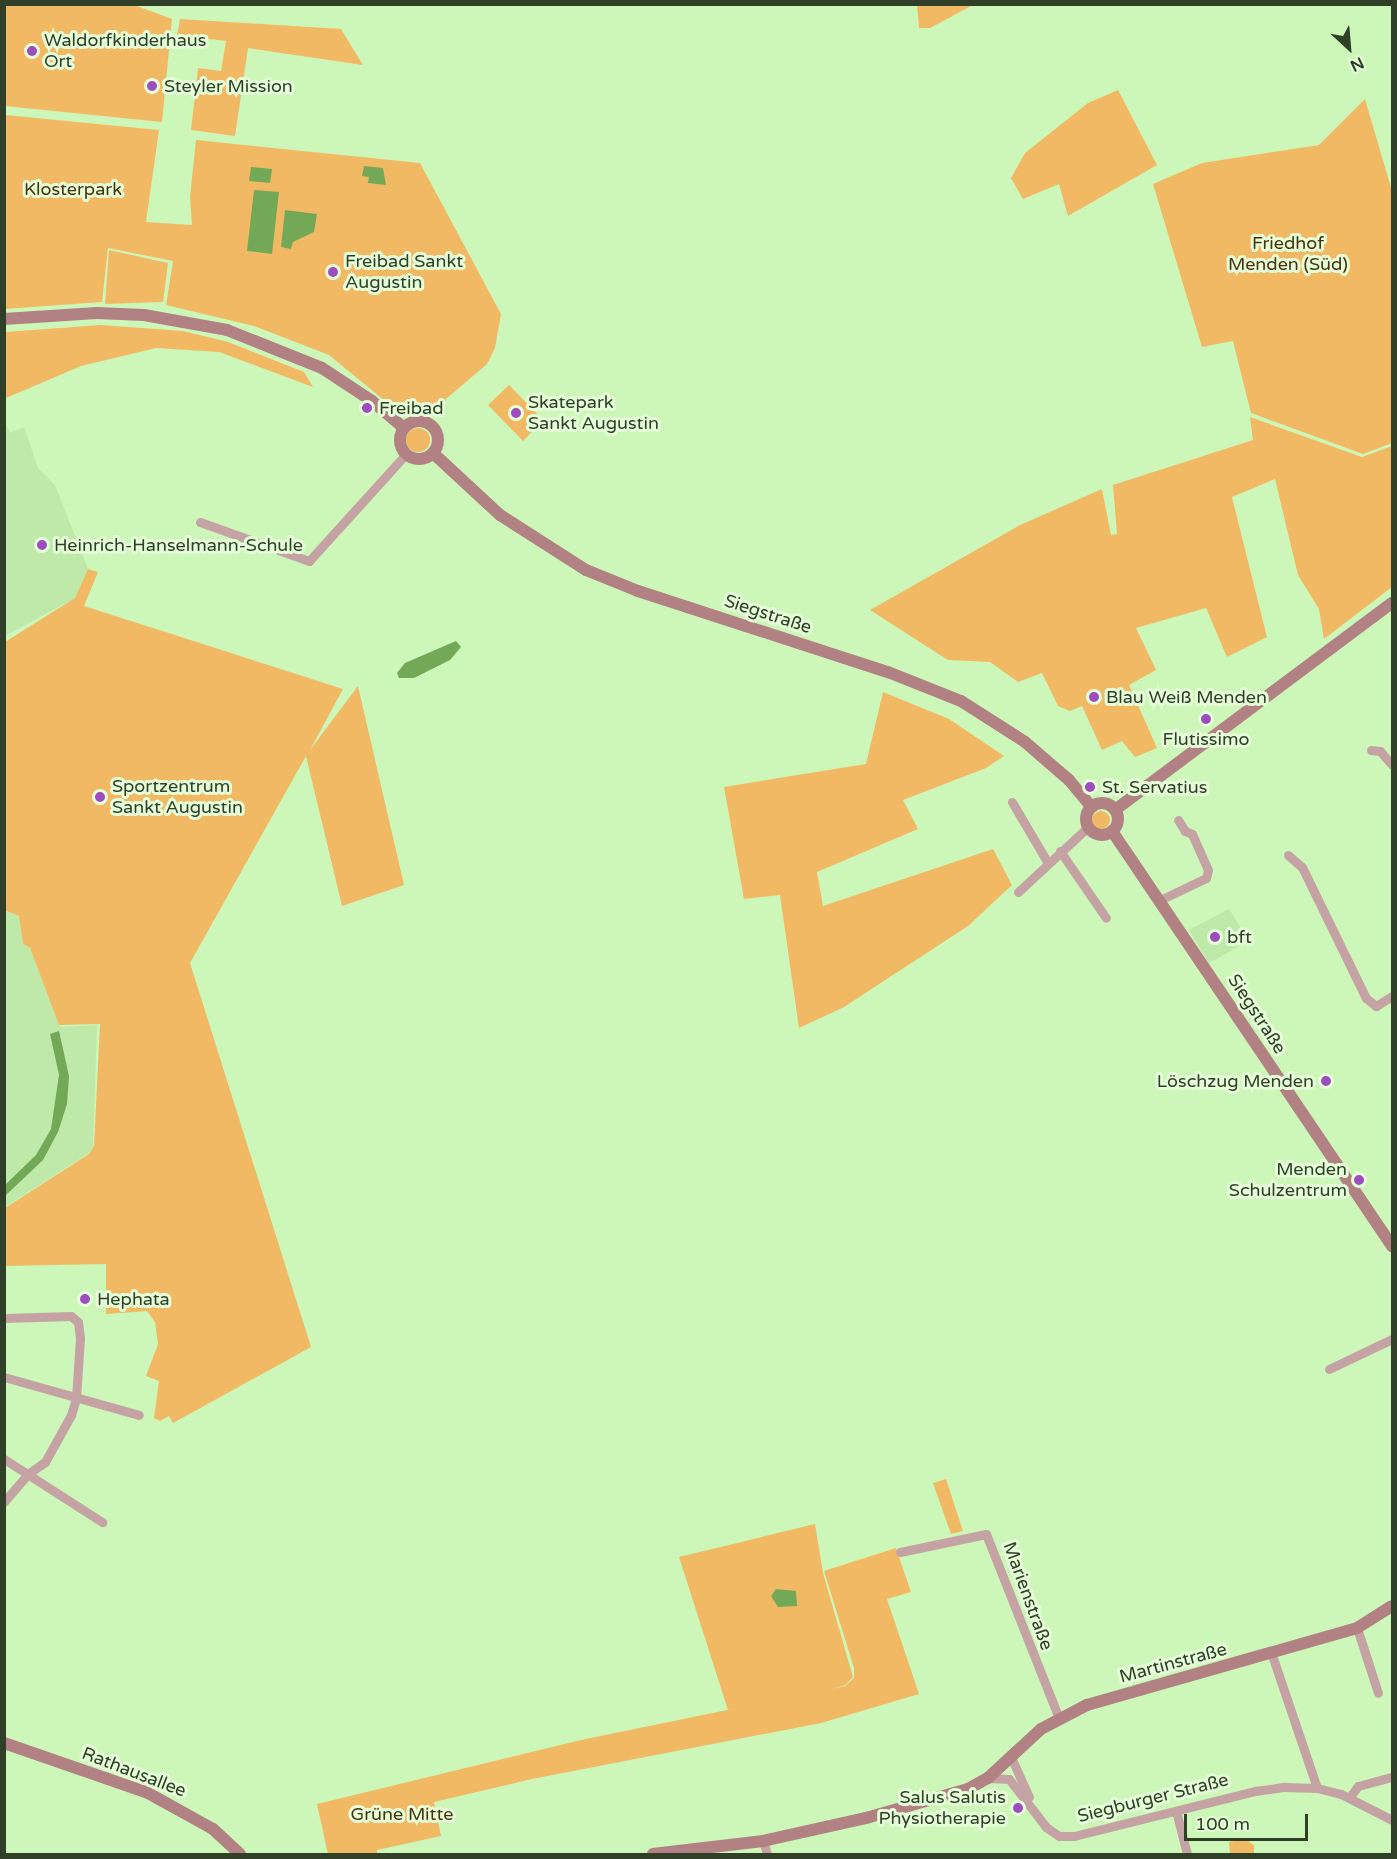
<!DOCTYPE html>
<html>
<head>
<meta charset="utf-8">
<style>
	body { margin:0 }
	#map { position:relative; width:1397px; height:1859px; overflow:hidden; background:#cdf6b9; font-family:"Varela Round",sans-serif }
	div>[style] { position:absolute }
	.built>* { inset:0; background:#bee9a8 }
	.green>* { inset:0; background:#f2b965 }
	.round { border-radius:50% }
	.water>* { inset:0; background:#73a856 }
	.street>* { height:9px; margin:-4.5px; padding:0 4.5px; transform-origin:4.5px; border-radius:4.5px; background:#c5a3a4 }
	.secondary>* { height:12px; margin:-6px; padding:0 6px; transform-origin:6px; border-radius:6px; background:#b28184 }
	.secondary>.ring { margin:-6px; padding:0; box-sizing:content-box; background:none; border:12px solid #b28184; border-radius:50% }
	.dots>* { width:16px; height:16px; translate:-50% -50%; box-sizing:border-box; border:3px solid #e5fed9; border-radius:50% }
	span { translate:-50% -50%; white-space:nowrap; text-align:center; line-height:1.15; -webkit-text-stroke:6px #e5fed9; paint-order:stroke }
	.poi-label { font-size:18px; color:#303f27 }
	.left { translate:0 -50%; text-align:left }
	.right { translate:-100% -50%; text-align:right }
	.park-label { font-size:18px; color:#49320b }
	.street-label { font-size:18px; color:#303f27 }
	.frame { position:absolute; inset:0; border:6px solid #303f27; pointer-events:none }
	.north { position:absolute; left:1319px; top:18px; width:60px; height:60px; -webkit-text-stroke:4px #e5fed9; paint-order:stroke; rotate:154deg; font-size:16px; font-weight:700; line-height:24px; text-align:center; color:#303f27 }
	.north::after { content:''; display:block; margin:auto; width:21px; height:27px; background:#303f27; clip-path:polygon(50% 0,100% 100%,50% 72%,0 100%) }
	.scale { position:absolute; left:1184px; top:1814px; width:124px; height:27px; box-sizing:border-box; border:3px solid #303f27; border-top:0; padding-left:8px; font-size:18px; line-height:21px; white-space:nowrap; color:#303f27; -webkit-text-stroke:4px #e5fed9; paint-order:stroke }
</style>
</head>
<body>
<div id="map">
	<div class="built">
		<i style="clip-path:polygon(4px 420px,10px 433px,24px 427px,38px 468px,55px 485px,88px 569px,75px 598px,5px 636px)"></i>
		<i style="clip-path:polygon(1229px 909px,1249px 941px,1209px 963px,1189px 930px)"></i>
		<i style="clip-path:polygon(5px 910px,19px 916px,23px 944px,30px 948px,60px 1027px,97px 1025px,93px 1147px,89px 1153px,5px 1207px)"></i>
	</div>
	<div class="green">
		<i style="clip-path:polygon(917px 4px,973px 4px,973px 5px,930px 28px,919px 28px)"></i>
		<i style="clip-path:polygon(4px 5px,134px 5px,172px 19px,162px 122px,5px 106px)"></i>
		<i style="clip-path:polygon(180px 19px,341px 29px,363px 65px,248px 48px,235px 136px,191px 130px,198px 68px,221px 71px,226px 41px,177px 35px)"></i>
		<i style="clip-path:polygon(1118px 90px,1157px 165px,1068px 216px,1059px 184px,1023px 199px,1011px 178px,1025px 153px,1088px 103px)"></i>
		<i style="clip-path:polygon(1365px 99px,1392px 191px,1392px 443px,1363px 454px,1251px 413px,1233px 341px,1202px 347px,1153px 184px,1202px 163px,1319px 145px)"></i>
		<i style="clip-path:polygon(5px 115px,159px 130px,146px 222px,192px 225px,190px 197px,196px 140px,420px 163px,501px 314px,495px 348px,487px 364px,432px 411px,419px 408px,406px 413px,396px 410px,329px 355px,254px 326px,166px 305px,173px 261px,108px 248px,102px 302px,5px 309px)"></i>
		<i style="clip-path:polygon(109px 250px,168px 263px,163px 302px,105px 304px)"></i>
		<i style="clip-path:polygon(101px 325px,183px 331px,228px 342px,304px 372px,313px 387px,219px 352px,156px 348px,81px 366px,6px 398px,5px 332px)"></i>
		<i style="clip-path:polygon(509px 385px,543px 420px,523px 441px,488px 405px)"></i>
		<i style="clip-path:polygon(1250px 417px,1362px 457px,1392px 446px,1392px 587px,1324px 639px,1319px 609px,1298px 575px,1275px 479px,1232px 497px,1267px 637px,1227px 657px,1206px 608px,1136px 628px,1156px 670px,1129px 685px,1157px 748px,1135px 757px,1122px 741px,1102px 750px,1082px 706px,1070px 711px,1058px 706px,1042px 673px,1018px 682px,990px 662px,948px 660px,870px 610px,1020px 525px,1102px 489px,1111px 535px,1117px 534px,1113px 485px,1253px 440px)"></i>
		<i class="round" style="left:406px;top:428px;width:24px;height:24px"></i>
		<i style="clip-path:polygon(88px 569px,98px 572px,84px 606px,343px 689px,310px 750px,358px 686px,404px 885px,342px 906px,306px 756px,190px 963px,311px 1347px,173px 1423px,169px 1416px,160px 1421px,154px 1418px,159px 1381px,146px 1376px,158px 1344px,155px 1322px,147px 1311px,106px 1314px,106px 1264px,5px 1266px,5px 1208px,89px 1154px,94px 1146px,100px 1024px,59px 1025px,30px 948px,23px 944px,19px 916px,4px 910px,5px 642px,75px 598px)"></i>
		<i style="clip-path:polygon(883px 692px,949px 719px,1004px 756px,986px 768px,903px 800px,918px 829px,817px 872px,823px 906px,993px 849px,1012px 885px,968px 926px,844px 1007px,799px 1028px,780px 895px,744px 899px,724px 787px,866px 764px)"></i>
		<i class="round" style="left:1092px;top:811px;width:18px;height:18px"></i>
		<i style="clip-path:polygon(946px 1479px,963px 1531px,951px 1534px,933px 1483px)"></i>
		<i style="clip-path:polygon(815px 1524px,823px 1573px,853px 1677px,845px 1685px,818px 1693px,728px 1710px,679px 1557px)"></i>
		<i style="clip-path:polygon(896px 1548px,911px 1592px,887px 1599px,919px 1694px,821px 1723px,532px 1779px,434px 1802px,441px 1836px,377px 1850px,377px 1854px,328px 1854px,317px 1804px,581px 1740px,845px 1686px,854px 1678px,854px 1668px,824px 1571px)"></i>
		<i style="clip-path:polygon(1245px 1839px,1254px 1845px,1254px 1854px,1230px 1854px,1229px 1842px)"></i>
	</div>
	<div class="water">
		<i style="clip-path:polygon(364px 166px,383px 168px,386px 185px,368px 183px,369px 177px,362px 176px)"></i>
		<i style="clip-path:polygon(251px 167px,272px 169px,270px 183px,249px 181px)"></i>
		<i style="clip-path:polygon(254px 190px,279px 192px,272px 254px,247px 251px)"></i>
		<i style="clip-path:polygon(285px 210px,317px 214px,314px 232px,293px 242px,291px 249px,281px 247px)"></i>
		<i style="clip-path:polygon(456px 641px,461px 647px,450px 660px,414px 678px,399px 678px,397px 673px,405px 663px)"></i>
		<i style="clip-path:polygon(59px 1031px,69px 1076px,67px 1104px,58px 1132px,43px 1160px,5px 1196px,5px 1185px,36px 1155px,51px 1129px,59px 1075px,50px 1034px)"></i>
		<i style="clip-path:polygon(776px 1589px,796px 1591px,797px 1606px,778px 1607px,771px 1596px)"></i>
	</div>
	<div class="street">
		<i style="left:200px;top:522px;width:116px;rotate:19.7deg"></i>
		<i style="left:309px;top:561px;width:144px;rotate:-47.8deg"></i>
		<i style="left:1371px;top:750px;width:9px;rotate:6deg"></i>
		<i style="left:1380px;top:751px;width:18px;rotate:49deg"></i>
		<i style="left:1012px;top:802px;width:71px;rotate:59.5deg"></i>
		<i style="left:1060px;top:851px;width:81px;rotate:55.5deg"></i>
		<i style="left:1288px;top:855px;width:18px;rotate:41deg"></i>
		<i style="left:1302px;top:867px;width:146px;rotate:64deg"></i>
		<i style="left:1366px;top:998px;width:13px;rotate:39deg"></i>
		<i style="left:1376px;top:1006px;width:19px;rotate:-32deg"></i>
		<i style="left:1018px;top:892px;width:96px;rotate:-42.9deg"></i>
		<i style="left:1160px;top:900px;width:51px;rotate:-25.6deg"></i>
		<i style="left:1206px;top:878px;width:8px;rotate:-76deg"></i>
		<i style="left:1208px;top:870px;width:39px;rotate:-114deg"></i>
		<i style="left:1192px;top:834px;width:8px;rotate:-157deg"></i>
		<i style="left:1185px;top:831px;width:13px;rotate:-122deg"></i>
		<i style="left:4px;top:1318px;width:67px;rotate:-1.7deg"></i>
		<i style="left:71px;top:1316px;width:9px;rotate:41deg"></i>
		<i style="left:78px;top:1322px;width:16px;rotate:83deg"></i>
		<i style="left:80px;top:1338px;width:60px;rotate:93.8deg"></i>
		<i style="left:76px;top:1398px;width:18px;rotate:106deg"></i>
		<i style="left:71px;top:1415px;width:54px;rotate:119deg"></i>
		<i style="left:45px;top:1462px;width:21px;rotate:145deg"></i>
		<i style="left:28px;top:1474px;width:37px;rotate:131deg"></i>
		<i style="left:1329px;top:1369px;width:70px;rotate:-25.5deg"></i>
		<i style="left:4px;top:1377px;width:140px;rotate:15.7deg"></i>
		<i style="left:4px;top:1459px;width:117px;rotate:32.7deg"></i>
		<i style="left:900px;top:1552px;width:88px;rotate:-11.8deg"></i>
		<i style="left:986px;top:1534px;width:198px;rotate:68.4deg"></i>
		<i style="left:1357px;top:1628px;width:68px;rotate:72.1deg"></i>
		<i style="left:1272px;top:1655px;width:140px;rotate:71.3deg"></i>
		<i style="left:1010px;top:1755px;width:46px;rotate:65.7deg"></i>
		<i style="left:988px;top:1778px;width:21px;rotate:3deg"></i>
		<i style="left:1009px;top:1779px;width:61px;rotate:52.4deg"></i>
		<i style="left:1046px;top:1827px;width:16px;rotate:35deg"></i>
		<i style="left:1059px;top:1836px;width:15px"></i>
		<i style="left:1074px;top:1836px;width:187px;rotate:-14deg"></i>
		<i style="left:1255px;top:1791px;width:30px;rotate:-8deg"></i>
		<i style="left:1285px;top:1787px;width:32px;rotate:2deg"></i>
		<i style="left:1317px;top:1788px;width:25px;rotate:14deg"></i>
		<i style="left:1341px;top:1794px;width:57px;rotate:27deg"></i>
		<i style="left:1349px;top:1798px;width:15px;rotate:-53deg"></i>
		<i style="left:1358px;top:1786px;width:35px;rotate:-15deg"></i>
		<i style="left:1176px;top:1811px;width:44px;rotate:75.7deg"></i>
		<i style="left:763px;top:1841px;width:14px;rotate:73deg"></i>
	</div>
	<div class="secondary">
		<i style="left:4px;top:319px;width:93px;rotate:-3.7deg"></i>
		<i style="left:97px;top:313px;width:47px;rotate:2.4deg"></i>
		<i style="left:144px;top:315px;width:84px;rotate:10.2deg"></i>
		<i style="left:227px;top:330px;width:102px;rotate:21.8deg"></i>
		<i style="left:322px;top:368px;width:60px;rotate:33.4deg"></i>
		<i style="left:372px;top:401px;width:42px;rotate:40.2deg"></i>
		<i class="ring" style="left:400px;top:421px;width:26px;height:26px"></i>
		<i style="left:433px;top:453px;width:91px;rotate:42.8deg"></i>
		<i style="left:500px;top:515px;width:102px;rotate:32.6deg"></i>
		<i style="left:586px;top:570px;width:56px;rotate:22deg"></i>
		<i style="left:638px;top:591px;width:263px;rotate:18deg"></i>
		<i style="left:888px;top:672px;width:79px;rotate:21.7deg"></i>
		<i style="left:961px;top:701px;width:76px;rotate:32.6deg"></i>
		<i style="left:1025px;top:742px;width:58px;rotate:40.8deg"></i>
		<i style="left:1069px;top:780px;width:35px;rotate:50deg"></i>
		<i class="ring" style="left:1086px;top:803px;width:20px;height:20px"></i>
		<i style="left:1115px;top:810px;width:346px;rotate:-36.8deg"></i>
		<i style="left:1112px;top:831px;width:501px;rotate:55.99deg"></i>
		<i style="left:4px;top:1743px;width:152px;rotate:19.1deg"></i>
		<i style="left:148px;top:1793px;width:74px;rotate:29deg"></i>
		<i style="left:213px;top:1829px;width:37px;rotate:43deg"></i>
		<i style="left:653px;top:1854px;width:111px;rotate:-6.7deg"></i>
		<i style="left:763px;top:1841px;width:106px;rotate:-12.6deg"></i>
		<i style="left:866px;top:1818px;width:106px;rotate:-15.9deg"></i>
		<i style="left:968px;top:1789px;width:23px;rotate:-29deg"></i>
		<i style="left:988px;top:1778px;width:72px;rotate:-42.8deg"></i>
		<i style="left:1041px;top:1729px;width:52px;rotate:-27.6deg"></i>
		<i style="left:1087px;top:1705px;width:281px;rotate:-15.9deg"></i>
		<i style="left:1357px;top:1628px;width:41px;rotate:-32.2deg"></i>
	</div>
	<div class="dots">
		<i style="left:32px;top:51px;background:#9d4dbd"></i>
		<i style="left:152px;top:86px;background:#9d4dbd"></i>
		<i style="left:333px;top:272px;background:#9d4dbd"></i>
		<i style="left:367px;top:408px;background:#9d4dbd"></i>
		<i style="left:516px;top:413px;background:#9d4dbd"></i>
		<i style="left:42px;top:545px;background:#9d4dbd"></i>
		<i style="left:1094px;top:697px;background:#9d4dbd"></i>
		<i style="left:1206px;top:719px;background:#9d4dbd"></i>
		<i style="left:1090px;top:787px;background:#9d4dbd"></i>
		<i style="left:100px;top:797px;background:#9d4dbd"></i>
		<i style="left:1215px;top:937px;background:#9d4dbd"></i>
		<i style="left:1326px;top:1081px;background:#9d4dbd"></i>
		<i style="left:1359px;top:1180px;background:#9d4dbd"></i>
		<i style="left:85px;top:1299px;background:#9d4dbd"></i>
		<i style="left:1018px;top:1808px;background:#9d4dbd"></i>
	</div>
	<div class="poi-label">
		<span class="left" style="left:44px;top:51px">Waldorfkinderhaus<br>Ort</span>
		<span class="left" style="left:164px;top:86px">Steyler Mission</span>
		<span class="left" style="left:345px;top:272px">Freibad Sankt<br>Augustin</span>
		<span class="left" style="left:528px;top:413px">Skatepark<br>Sankt Augustin</span>
		<span class="left" style="left:379px;top:408px">Freibad</span>
		<span class="left" style="left:54px;top:545px">Heinrich-Hanselmann-Schule</span>
		<span class="left" style="left:1106px;top:697px">Blau Weiß Menden</span>
		<span style="left:1206px;top:739px">Flutissimo</span>
		<span class="left" style="left:112px;top:797px">Sportzentrum<br>Sankt Augustin</span>
		<span class="left" style="left:1102px;top:787px">St. Servatius</span>
		<span class="left" style="left:1227px;top:937px">bft</span>
		<span class="right" style="left:1314px;top:1081px">Löschzug Menden</span>
		<span class="right" style="left:1347px;top:1180px">Menden<br>Schulzentrum</span>
		<span class="left" style="left:97px;top:1299px">Hephata</span>
		<span class="right" style="left:1006px;top:1808px">Salus Salutis<br>Physiotherapie</span>
	</div>
	<div class="park-label">
		<span style="left:73px;top:189px">Klosterpark</span>
		<span style="left:1288px;top:254px">Friedhof<br>Menden (Süd)</span>
		<span style="left:402px;top:1814px">Grüne Mitte</span>
	</div>
	<div class="street-label">
		<span style="left:768px;top:614px;rotate:18deg">Siegstraße</span>
		<span style="left:1257px;top:1014px;rotate:57deg">Siegstraße</span>
		<span style="left:1028px;top:1596px;rotate:70deg">Marienstraße</span>
		<span style="left:1173px;top:1663px;rotate:-15deg">Martinstraße</span>
		<span style="left:134px;top:1772px;rotate:21deg">Rathausallee</span>
		<span style="left:1153px;top:1798px;rotate:-14deg">Siegburger Straße</span>
	</div>
	<div class="frame"></div>
	<div class="north">N</div>
	<div class="scale">100 m</div>
</div>
</body>
</html>
